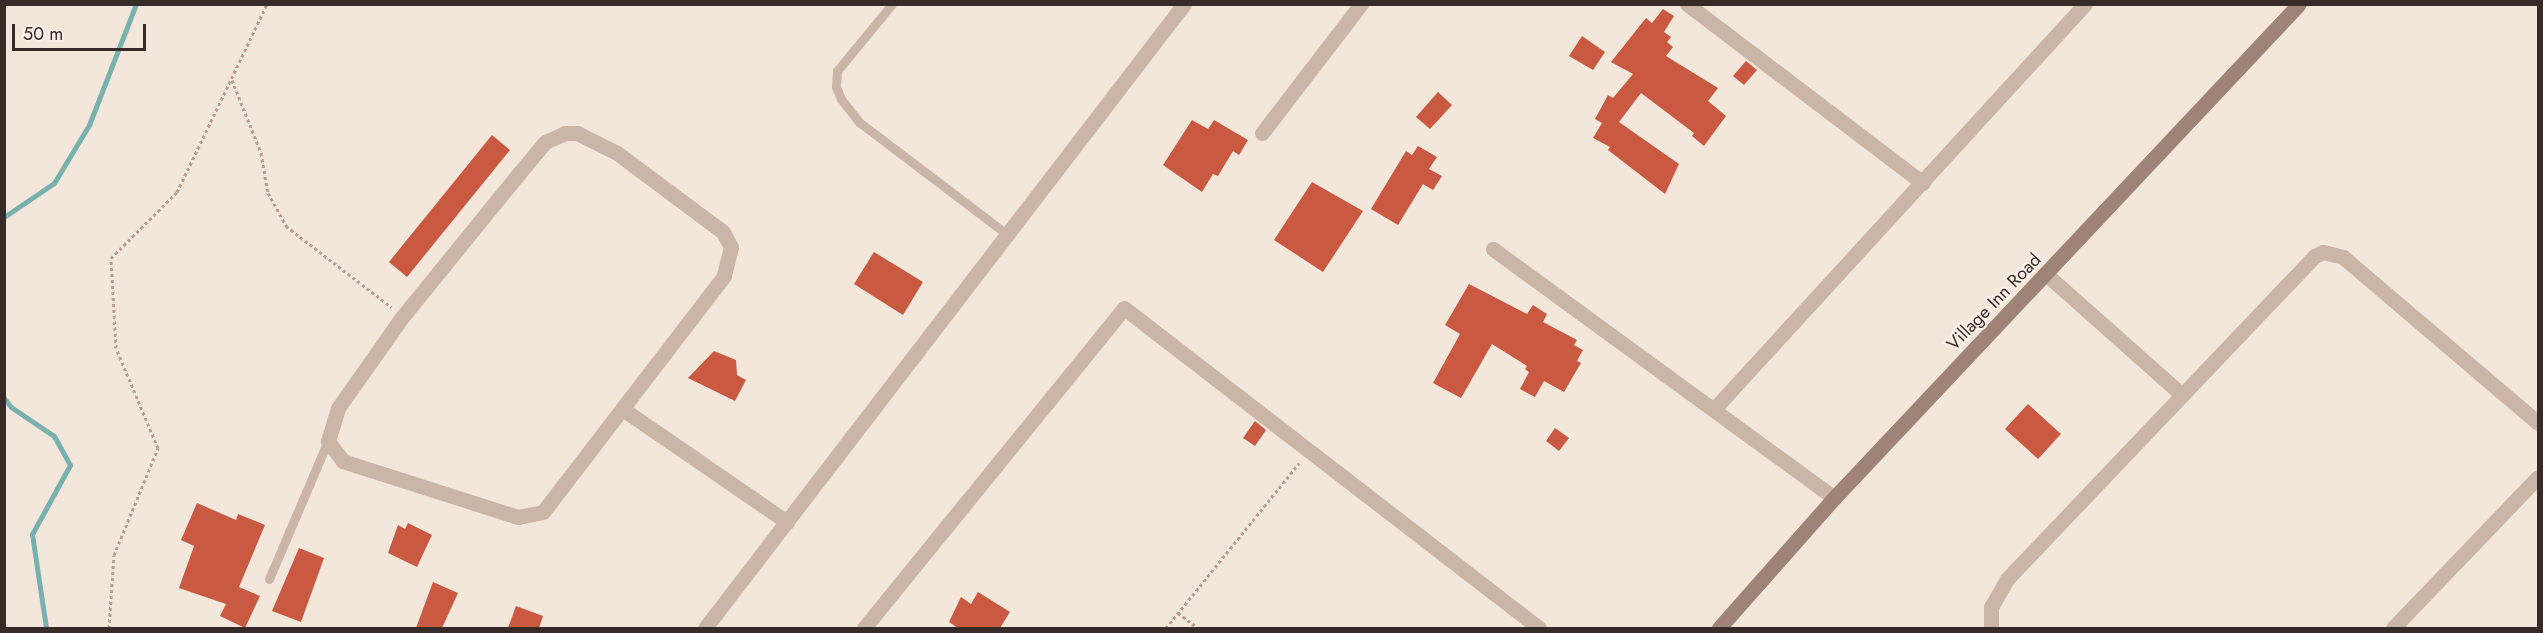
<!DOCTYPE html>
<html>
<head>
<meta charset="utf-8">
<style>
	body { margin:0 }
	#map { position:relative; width:2543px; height:633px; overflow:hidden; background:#f3e6db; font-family:Jost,sans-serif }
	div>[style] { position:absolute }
	.stream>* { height:5px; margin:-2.5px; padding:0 2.5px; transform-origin:2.5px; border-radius:2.5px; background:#79b1af }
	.building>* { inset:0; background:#ca5941 }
	.path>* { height:3px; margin-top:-1.5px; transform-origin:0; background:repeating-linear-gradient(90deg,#b79e90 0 3px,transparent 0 6px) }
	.lane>* { height:9px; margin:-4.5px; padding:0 4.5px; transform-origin:4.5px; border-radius:4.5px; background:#cbb5a6 }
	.street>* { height:15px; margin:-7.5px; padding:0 7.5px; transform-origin:7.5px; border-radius:7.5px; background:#cbb5a6 }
	.secondary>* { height:15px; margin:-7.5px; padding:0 7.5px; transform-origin:7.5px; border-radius:7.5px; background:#9f8377 }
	span { translate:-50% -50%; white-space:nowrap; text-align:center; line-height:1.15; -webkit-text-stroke:4.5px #faf0e7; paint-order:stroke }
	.street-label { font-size:18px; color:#372b27 }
	.frame { position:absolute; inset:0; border:6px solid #372b27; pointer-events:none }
	.scale { position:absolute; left:12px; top:24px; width:134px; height:27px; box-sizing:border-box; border:3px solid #372b27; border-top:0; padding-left:8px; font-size:18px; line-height:21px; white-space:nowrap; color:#372b27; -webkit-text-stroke:4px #faf0e7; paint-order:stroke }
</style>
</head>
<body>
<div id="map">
	<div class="stream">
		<i style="left:4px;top:217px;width:60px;rotate:-34.2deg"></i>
		<i style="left:54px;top:183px;width:68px;rotate:-58.9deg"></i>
		<i style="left:89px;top:125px;width:130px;rotate:-68.8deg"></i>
		<i style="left:4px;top:398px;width:11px;rotate:52deg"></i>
		<i style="left:11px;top:407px;width:52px;rotate:34deg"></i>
		<i style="left:54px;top:436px;width:33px;rotate:61deg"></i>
		<i style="left:70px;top:465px;width:79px;rotate:118.8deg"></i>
		<i style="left:32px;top:534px;width:95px;rotate:81.5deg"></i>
	</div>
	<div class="building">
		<i style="clip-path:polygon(1663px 9px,1674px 16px,1664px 32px,1671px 37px,1667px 42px,1673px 47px,1666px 56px,1718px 88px,1708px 101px,1726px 116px,1704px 146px,1692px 136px,1694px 133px,1641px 93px,1619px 122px,1679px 164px,1665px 194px,1608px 150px,1610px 147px,1593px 138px,1602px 123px,1595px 119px,1608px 95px,1613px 98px,1633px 74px,1611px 62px,1646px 18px,1652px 23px)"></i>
		<i style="clip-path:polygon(1582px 36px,1605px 52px,1593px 70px,1569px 56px)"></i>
		<i style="clip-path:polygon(1746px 61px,1757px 70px,1744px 85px,1733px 76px)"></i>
		<i style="clip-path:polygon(1438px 92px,1452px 105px,1430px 129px,1416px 117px)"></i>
		<i style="clip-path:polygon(1192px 120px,1208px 129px,1214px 120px,1248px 140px,1239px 155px,1233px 151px,1218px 176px,1213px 174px,1202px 192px,1163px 165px)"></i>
		<i style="clip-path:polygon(492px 135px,510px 150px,407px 277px,389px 262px)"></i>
		<i style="clip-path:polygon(1418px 146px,1437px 157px,1429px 169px,1442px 176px,1433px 190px,1423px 184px,1398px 225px,1371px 209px,1406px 151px,1412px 155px)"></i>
		<i style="clip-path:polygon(1312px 182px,1363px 211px,1323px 272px,1274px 240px)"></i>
		<i style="clip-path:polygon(874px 252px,923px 282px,903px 315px,854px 284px)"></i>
		<i style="clip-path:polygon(1469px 284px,1527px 314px,1533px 305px,1547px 314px,1543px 322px,1577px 340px,1574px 345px,1583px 350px,1577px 361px,1581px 363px,1564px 392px,1544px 381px,1535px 397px,1520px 389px,1529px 372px,1525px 369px,1527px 366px,1492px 344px,1461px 398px,1433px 383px,1460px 334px,1445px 325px)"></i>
		<i style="clip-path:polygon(714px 351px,736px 360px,737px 375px,746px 380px,735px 401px,688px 378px)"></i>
		<i style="clip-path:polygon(2028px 404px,2061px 434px,2038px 459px,2005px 429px)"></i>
		<i style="clip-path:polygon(1255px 421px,1266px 430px,1255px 446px,1243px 438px)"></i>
		<i style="clip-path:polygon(1555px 428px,1569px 438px,1559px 451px,1546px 441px)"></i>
		<i style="clip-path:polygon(197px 503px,236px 520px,238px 514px,265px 525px,239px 587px,260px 596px,245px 628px,220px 616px,226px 604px,179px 588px,194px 546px,181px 540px)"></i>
		<i style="clip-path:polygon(408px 523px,432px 535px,417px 567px,388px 553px,398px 525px,405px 529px)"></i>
		<i style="clip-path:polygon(299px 548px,324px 558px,301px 622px,272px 611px)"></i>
		<i style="clip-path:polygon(433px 582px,458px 593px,442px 628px,416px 628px)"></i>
		<i style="clip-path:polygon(978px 592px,1010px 612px,1000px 628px,958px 628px,949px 622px,961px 597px,971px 604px)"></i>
		<i style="clip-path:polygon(516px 606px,543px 616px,539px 628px,508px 628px)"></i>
	</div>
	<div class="path">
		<i style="left:232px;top:80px;width:79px;rotate:68.3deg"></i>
		<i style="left:261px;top:153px;width:41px;rotate:80.1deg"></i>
		<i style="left:268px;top:193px;width:38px;rotate:61deg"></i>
		<i style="left:286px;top:226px;width:133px;rotate:37.6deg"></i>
		<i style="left:1178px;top:613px;width:25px;rotate:37deg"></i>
		<i style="left:109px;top:628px;width:73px;rotate:-86.1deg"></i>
		<i style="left:114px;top:555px;width:116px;rotate:-67.6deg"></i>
		<i style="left:158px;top:448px;width:108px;rotate:-112.8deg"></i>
		<i style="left:116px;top:348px;width:90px;rotate:-93.2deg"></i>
		<i style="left:111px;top:258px;width:93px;rotate:-45deg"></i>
		<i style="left:177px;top:192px;width:208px;rotate:-64.4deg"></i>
		<i style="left:1166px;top:628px;width:212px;rotate:-51.1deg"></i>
	</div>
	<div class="lane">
		<i style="left:892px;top:4px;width:87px;rotate:129.4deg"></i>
		<i style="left:837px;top:71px;width:16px;rotate:94deg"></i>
		<i style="left:836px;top:87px;width:13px;rotate:67deg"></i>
		<i style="left:841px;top:99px;width:29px;rotate:52deg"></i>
		<i style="left:859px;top:122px;width:188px;rotate:37.2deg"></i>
		<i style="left:269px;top:579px;width:150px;rotate:-66.9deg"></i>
	</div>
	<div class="street">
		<i style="left:1687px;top:4px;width:296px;rotate:37.2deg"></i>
		<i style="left:565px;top:133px;width:12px"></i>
		<i style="left:577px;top:133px;width:45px;rotate:26.6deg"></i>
		<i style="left:617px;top:153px;width:132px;rotate:36.7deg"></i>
		<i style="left:723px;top:232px;width:17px;rotate:62deg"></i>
		<i style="left:731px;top:247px;width:30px;rotate:104deg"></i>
		<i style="left:724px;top:276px;width:297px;rotate:127.5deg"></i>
		<i style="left:543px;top:512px;width:25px;rotate:169deg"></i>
		<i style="left:518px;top:517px;width:184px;rotate:-162.3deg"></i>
		<i style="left:343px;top:461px;width:25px;rotate:-127deg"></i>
		<i style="left:328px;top:441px;width:34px;rotate:-73deg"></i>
		<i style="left:338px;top:408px;width:113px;rotate:-54.8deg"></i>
		<i style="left:403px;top:316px;width:186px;rotate:-50.9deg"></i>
		<i style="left:520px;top:172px;width:39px;rotate:-50deg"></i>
		<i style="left:545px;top:142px;width:22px;rotate:-24deg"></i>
		<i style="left:1262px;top:133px;width:163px;rotate:-52.5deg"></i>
		<i style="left:1493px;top:249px;width:422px;rotate:36.1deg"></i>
		<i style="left:2047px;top:275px;width:181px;rotate:41.6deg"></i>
		<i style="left:1714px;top:409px;width:549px;rotate:-47.51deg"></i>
		<i style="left:624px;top:410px;width:198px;rotate:34.5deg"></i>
		<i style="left:705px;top:628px;width:787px;rotate:-52.49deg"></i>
		<i style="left:864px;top:628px;width:412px;rotate:-50.9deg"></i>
		<i style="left:1124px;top:308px;width:524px;rotate:37.64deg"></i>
		<i style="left:1991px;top:628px;width:21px;rotate:-90deg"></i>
		<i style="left:1991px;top:607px;width:32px;rotate:-60deg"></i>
		<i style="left:2007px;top:579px;width:446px;rotate:-46.4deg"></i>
		<i style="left:2315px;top:256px;width:9px;rotate:-27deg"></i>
		<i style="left:2323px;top:252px;width:21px;rotate:14deg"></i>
		<i style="left:2343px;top:257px;width:256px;rotate:40.4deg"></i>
		<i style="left:2393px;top:628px;width:209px;rotate:-46.2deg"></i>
	</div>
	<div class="secondary">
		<i style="left:1719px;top:628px;width:174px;rotate:-48.5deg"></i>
		<i style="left:1834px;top:498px;width:678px;rotate:-46.73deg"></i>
	</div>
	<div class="street-label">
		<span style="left:1994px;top:302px;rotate:-46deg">Village Inn Road</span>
	</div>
	<div class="frame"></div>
	<div class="scale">50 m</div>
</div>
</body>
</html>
